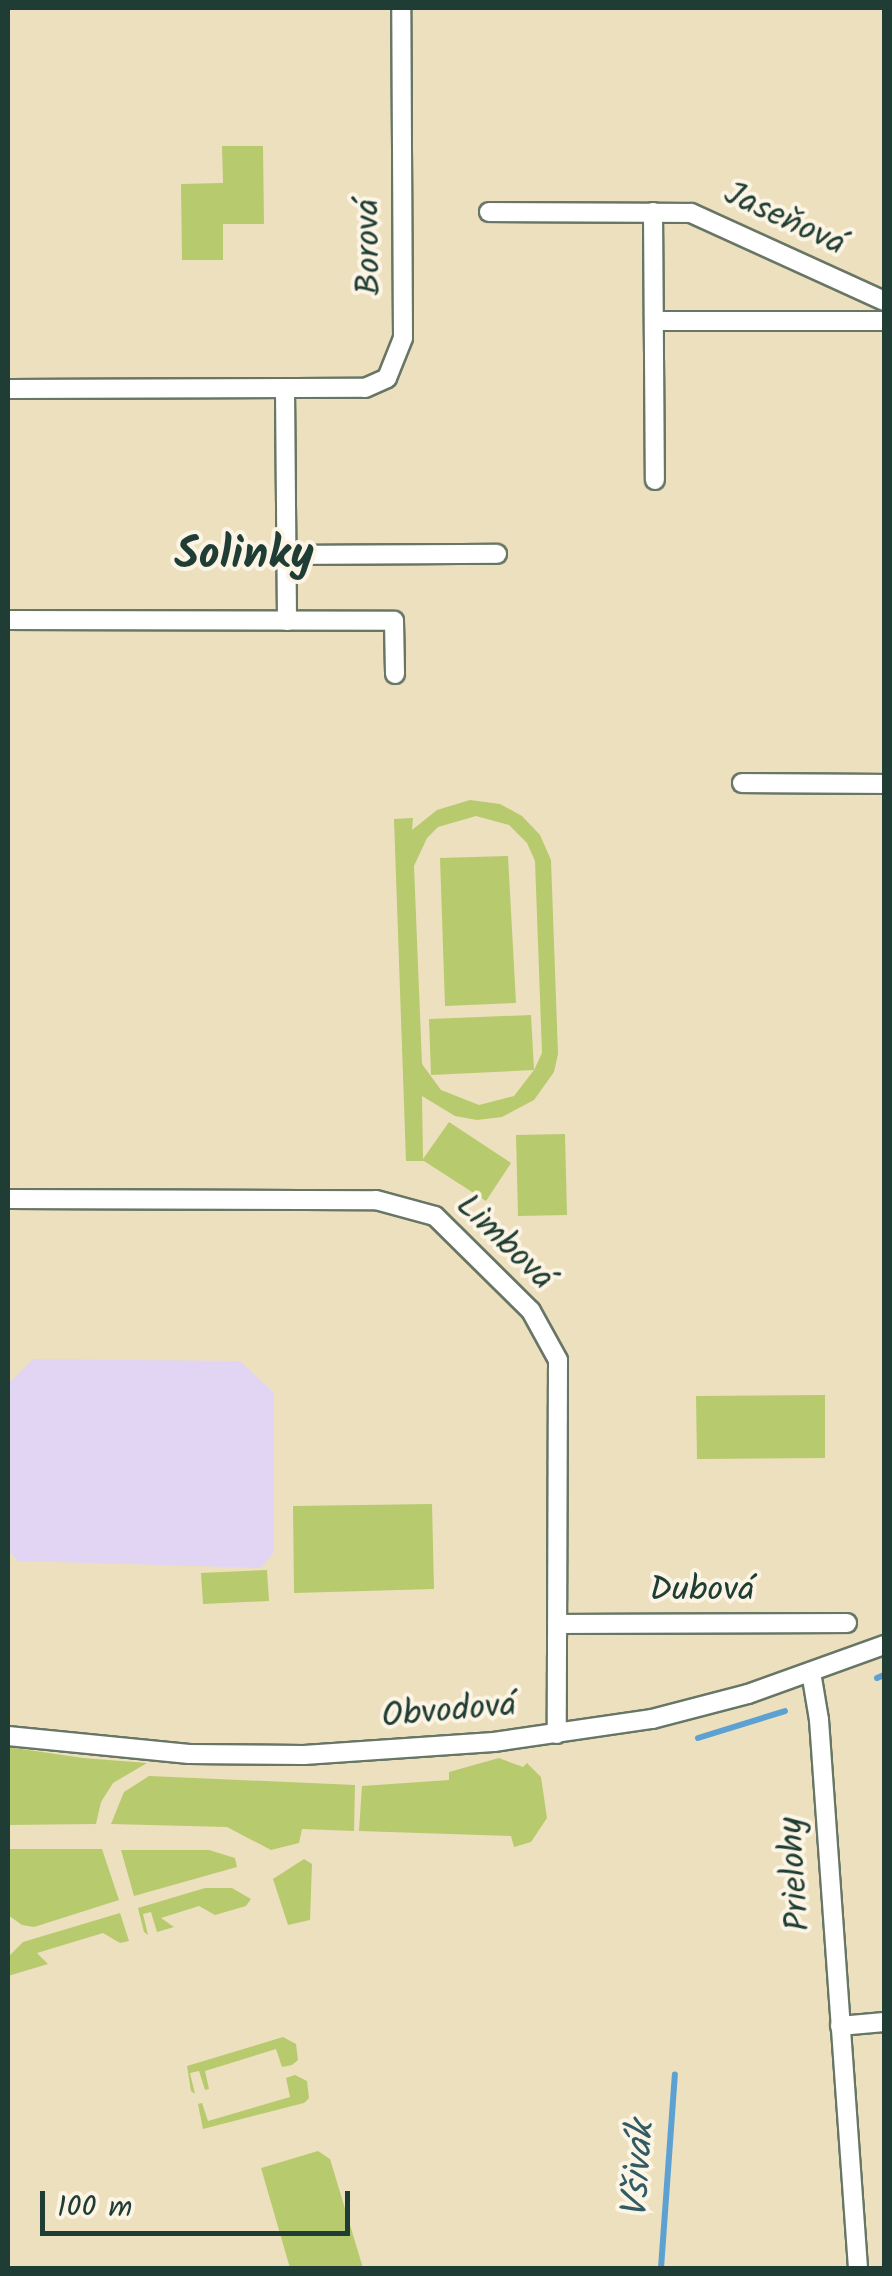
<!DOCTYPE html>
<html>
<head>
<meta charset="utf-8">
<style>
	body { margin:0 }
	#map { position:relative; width:892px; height:2276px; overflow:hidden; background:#ede0bf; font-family:Kalam,sans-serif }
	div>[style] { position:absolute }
	.built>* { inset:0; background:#e2d4f3 }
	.green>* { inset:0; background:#b7ca6e }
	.stream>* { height:6px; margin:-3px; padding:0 3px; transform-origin:3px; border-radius:3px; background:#5da1d2 }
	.roads { filter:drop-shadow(2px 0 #677665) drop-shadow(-2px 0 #677665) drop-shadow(0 2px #677665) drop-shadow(0 -2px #677665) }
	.minor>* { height:18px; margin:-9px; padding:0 9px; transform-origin:9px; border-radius:9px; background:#fff }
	span { translate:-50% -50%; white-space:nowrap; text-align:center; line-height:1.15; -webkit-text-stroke:8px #fcf5e5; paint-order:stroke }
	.street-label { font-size:35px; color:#1f3d34 }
	.water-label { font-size:38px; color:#325b63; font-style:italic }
	.district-label { font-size:45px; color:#1f3d34; font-weight:700 }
	.frame { position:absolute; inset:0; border:10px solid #1f3d34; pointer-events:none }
	.scale { position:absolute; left:40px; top:2191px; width:310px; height:45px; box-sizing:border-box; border:5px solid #1f3d34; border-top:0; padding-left:12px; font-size:30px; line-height:35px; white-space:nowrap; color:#1f3d34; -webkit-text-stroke:8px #fcf5e5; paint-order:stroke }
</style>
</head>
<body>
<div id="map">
	<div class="built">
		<i style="clip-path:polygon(33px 1359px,240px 1361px,274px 1393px,274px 1552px,261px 1568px,18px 1561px,8px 1550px,8px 1384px)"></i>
	</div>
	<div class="green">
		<i style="clip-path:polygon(222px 146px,263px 146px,264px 224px,223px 224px,223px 260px,182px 260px,181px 184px,223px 183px)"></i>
		<i style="clip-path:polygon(evenodd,470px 800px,500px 804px,522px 816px,540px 835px,551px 860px,558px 1054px,554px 1072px,534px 1100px,502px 1117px,477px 1120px,455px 1116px,422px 1096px,423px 1159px,449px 1122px,511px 1163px,486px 1201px,424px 1161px,406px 1161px,394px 819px,413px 818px,412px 830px,437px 810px,470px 800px,476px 816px,509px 825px,527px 843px,535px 861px,542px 1053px,534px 1070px,531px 1015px,429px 1019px,431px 1075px,534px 1070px,514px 1096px,479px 1105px,441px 1090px,422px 1064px,414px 866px,427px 838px,438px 827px,476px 816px)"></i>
		<i style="clip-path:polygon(508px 856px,516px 1003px,445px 1006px,440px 858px)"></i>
		<i style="clip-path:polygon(565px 1134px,567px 1215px,518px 1216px,516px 1135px)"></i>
		<i style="clip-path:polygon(825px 1395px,825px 1458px,697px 1459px,696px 1396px)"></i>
		<i style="clip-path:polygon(432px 1504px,434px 1589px,294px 1593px,293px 1506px)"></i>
		<i style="clip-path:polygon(267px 1570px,269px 1601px,203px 1604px,201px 1573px)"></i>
		<i style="clip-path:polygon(8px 1747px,83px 1758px,147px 1763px,113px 1783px,101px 1802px,96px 1824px,8px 1825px)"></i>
		<i style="clip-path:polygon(499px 1758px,523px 1767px,527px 1763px,541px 1777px,547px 1818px,531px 1842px,514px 1847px,511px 1836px,359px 1831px,362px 1786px,449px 1780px,449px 1772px)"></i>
		<i style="clip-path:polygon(149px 1776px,355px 1785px,354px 1831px,302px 1829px,299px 1843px,271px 1850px,227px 1827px,111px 1824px,124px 1792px)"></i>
		<i style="clip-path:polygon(8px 1849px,102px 1849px,119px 1900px,34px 1927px,22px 1925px,8px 1915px)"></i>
		<i style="clip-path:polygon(121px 1850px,209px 1850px,235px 1858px,237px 1867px,134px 1896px)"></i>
		<i style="clip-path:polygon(304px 1859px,312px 1864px,310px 1920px,288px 1925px,273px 1879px)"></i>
		<i style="clip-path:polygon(205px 1888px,232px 1888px,251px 1899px,246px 1906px,215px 1915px,199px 1906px,161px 1918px,174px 1927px,157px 1932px,151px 1912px,143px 1914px,148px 1935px,144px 1932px,138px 1908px)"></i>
		<i style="clip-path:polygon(120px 1913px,129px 1941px,120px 1943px,103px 1933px,37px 1953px,48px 1964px,8px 1976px,8px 1957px,23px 1942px)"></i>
		<i style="clip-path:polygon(283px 2037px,296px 2044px,298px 2060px,292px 2065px,282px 2067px,276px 2049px,205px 2071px,209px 2089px,205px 2090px,199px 2071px,190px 2073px,195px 2094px,191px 2091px,187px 2066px)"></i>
		<i style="clip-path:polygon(295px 2075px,307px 2081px,309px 2098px,304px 2103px,203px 2129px,198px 2104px,202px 2103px,208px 2121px,290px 2097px,286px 2078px)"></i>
		<i style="clip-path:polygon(318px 2151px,330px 2159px,363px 2268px,290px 2268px,261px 2168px)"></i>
	</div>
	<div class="stream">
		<i style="left:877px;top:1678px;width:8px;rotate:-23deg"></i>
		<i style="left:698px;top:1738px;width:91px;rotate:-17.2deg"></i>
		<i style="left:661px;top:2268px;width:194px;rotate:-85.9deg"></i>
	</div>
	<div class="roads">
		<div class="minor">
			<i style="left:489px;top:212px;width:202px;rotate:0.3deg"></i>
			<i style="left:691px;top:213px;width:212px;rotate:24.5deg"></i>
			<i style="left:653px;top:212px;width:268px;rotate:89.6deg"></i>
			<i style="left:655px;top:321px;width:229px"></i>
			<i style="left:8px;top:389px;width:357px;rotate:-0.2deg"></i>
			<i style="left:365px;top:388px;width:24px;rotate:-24deg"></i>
			<i style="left:387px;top:378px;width:43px;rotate:-68.2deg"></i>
			<i style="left:403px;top:338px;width:330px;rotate:-90.3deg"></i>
			<i style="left:285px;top:389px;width:232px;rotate:89.5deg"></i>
			<i style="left:287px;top:555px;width:210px;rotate:-0.3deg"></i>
			<i style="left:8px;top:620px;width:386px;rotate:0.1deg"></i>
			<i style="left:394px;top:621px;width:53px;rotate:88.9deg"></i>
			<i style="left:742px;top:783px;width:142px;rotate:0.4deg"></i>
			<i style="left:8px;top:1199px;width:368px;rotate:0.2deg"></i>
			<i style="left:376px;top:1200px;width:61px;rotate:15.2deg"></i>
			<i style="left:435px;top:1216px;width:135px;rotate:44.7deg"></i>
			<i style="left:531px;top:1311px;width:56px;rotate:61.1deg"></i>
			<i style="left:558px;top:1360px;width:374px;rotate:90.2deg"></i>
			<i style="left:558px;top:1624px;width:289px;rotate:-0.2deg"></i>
			<i style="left:811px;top:1672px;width:49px;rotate:80.5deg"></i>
			<i style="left:819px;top:1720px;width:549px;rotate:85.93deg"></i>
			<i style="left:8px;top:1736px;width:182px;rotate:5.7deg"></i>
			<i style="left:189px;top:1754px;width:115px;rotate:0.5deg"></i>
			<i style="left:304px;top:1755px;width:190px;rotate:-3.9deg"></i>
			<i style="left:494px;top:1742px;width:160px;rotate:-8.3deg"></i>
			<i style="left:652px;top:1719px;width:99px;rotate:-14.6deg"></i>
			<i style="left:748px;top:1694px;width:145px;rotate:-19.8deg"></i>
			<i style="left:840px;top:2026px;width:44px;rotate:-5.2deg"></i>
		</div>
	</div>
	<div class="street-label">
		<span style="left:784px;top:220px;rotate:25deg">Jaseňová</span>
		<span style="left:370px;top:247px;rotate:-91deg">Borová</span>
		<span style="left:504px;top:1243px;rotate:44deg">Limbová</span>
		<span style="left:702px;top:1591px">Dubová</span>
		<span style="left:449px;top:1712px;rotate:-5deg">Obvodová</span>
		<span style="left:796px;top:1874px;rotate:-94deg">Prielohy</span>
	</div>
	<div class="water-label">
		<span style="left:640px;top:2170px;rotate:-86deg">Všivák</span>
	</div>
	<div class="district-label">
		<span style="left:244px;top:557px">Solinky</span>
	</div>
	<div class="frame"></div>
	<div class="scale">100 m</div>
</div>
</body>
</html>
